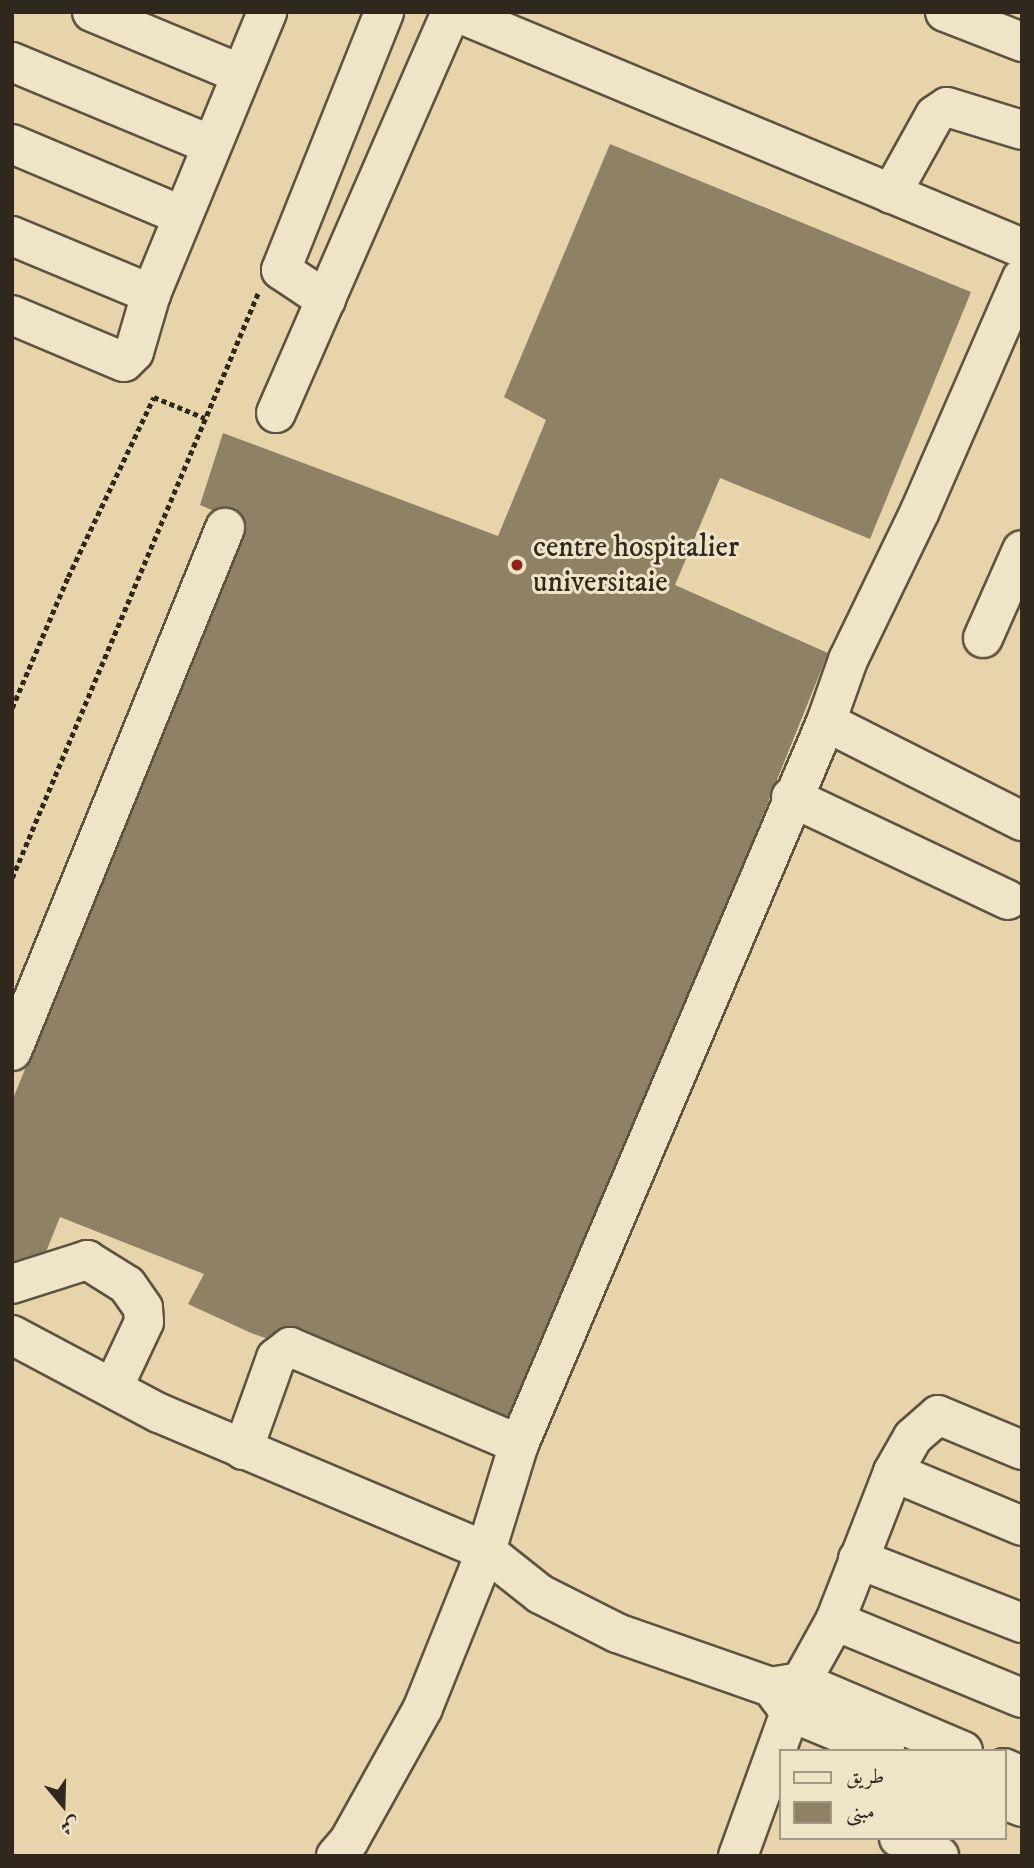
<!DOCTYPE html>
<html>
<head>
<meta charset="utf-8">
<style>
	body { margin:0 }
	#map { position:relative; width:1034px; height:1868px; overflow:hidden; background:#e7d4aa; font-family:"IM FELL DW Pica",Amiri,serif }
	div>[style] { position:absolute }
	.building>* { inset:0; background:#8f8166 }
	.path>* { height:4.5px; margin-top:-2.25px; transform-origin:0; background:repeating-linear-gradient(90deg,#30281c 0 5px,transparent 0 8.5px) }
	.roads { filter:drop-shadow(2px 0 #5e5340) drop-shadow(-2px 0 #5e5340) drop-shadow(0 2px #5e5340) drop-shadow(0 -2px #5e5340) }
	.minor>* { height:38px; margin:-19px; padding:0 19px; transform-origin:19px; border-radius:19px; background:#efe3c8 }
	.dots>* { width:19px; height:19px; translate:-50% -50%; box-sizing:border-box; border:4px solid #efe3c8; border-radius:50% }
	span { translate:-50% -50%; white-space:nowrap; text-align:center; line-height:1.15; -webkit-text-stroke:6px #efe3c8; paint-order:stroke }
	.poi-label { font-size:30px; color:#30281c }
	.left { translate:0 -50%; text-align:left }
	.frame { position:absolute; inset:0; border:14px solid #30281c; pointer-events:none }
	.legend { position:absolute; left:779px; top:1749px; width:228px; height:91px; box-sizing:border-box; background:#efe3c8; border:2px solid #a39883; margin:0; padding:9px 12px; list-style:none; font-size:21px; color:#30281c }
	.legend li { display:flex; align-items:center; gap:14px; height:35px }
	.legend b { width:35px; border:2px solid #a39883 }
	.north { position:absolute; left:28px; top:1770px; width:70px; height:70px; -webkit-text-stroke:5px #efe3c8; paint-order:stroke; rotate:161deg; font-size:19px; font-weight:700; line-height:28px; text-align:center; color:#30281c }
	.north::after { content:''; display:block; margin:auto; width:24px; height:32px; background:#30281c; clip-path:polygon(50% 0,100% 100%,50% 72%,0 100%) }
</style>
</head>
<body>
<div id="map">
	<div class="building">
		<i style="clip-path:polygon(610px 144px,971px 292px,870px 539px,720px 478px,675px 585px,828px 653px,517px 1427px,251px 1333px,188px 1304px,204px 1274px,60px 1217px,38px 1272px,12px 1262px,12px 1101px,247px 525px,200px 505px,223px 433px,498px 536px,546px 420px,504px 397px)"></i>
	</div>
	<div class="path">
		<i style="left:12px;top:708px;width:142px;rotate:-66.9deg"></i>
		<i style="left:68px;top:577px;width:199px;rotate:-64.5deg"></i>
		<i style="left:154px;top:397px;width:55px;rotate:22.4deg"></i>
		<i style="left:12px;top:878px;width:635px;rotate:-67.19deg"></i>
	</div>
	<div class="roads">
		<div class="minor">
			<i style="left:92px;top:12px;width:161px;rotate:22.6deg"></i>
			<i style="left:456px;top:12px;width:613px;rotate:22.63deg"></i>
			<i style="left:945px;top:12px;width:83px;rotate:21.3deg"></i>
			<i style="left:12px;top:62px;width:216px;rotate:22.6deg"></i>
			<i style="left:12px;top:144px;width:183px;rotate:22.8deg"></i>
			<i style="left:891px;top:194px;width:90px;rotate:-60.9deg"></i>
			<i style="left:935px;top:115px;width:14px;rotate:-34deg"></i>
			<i style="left:947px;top:107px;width:78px;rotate:17deg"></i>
			<i style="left:12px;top:236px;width:151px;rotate:22.6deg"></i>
			<i style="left:151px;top:294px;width:305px;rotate:-67.6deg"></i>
			<i style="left:326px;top:300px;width:54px;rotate:-146.3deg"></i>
			<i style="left:281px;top:270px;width:278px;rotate:-68.2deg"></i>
			<i style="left:12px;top:315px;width:121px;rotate:22.8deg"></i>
			<i style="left:124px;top:362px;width:14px;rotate:-45deg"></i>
			<i style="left:134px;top:352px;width:60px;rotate:-73.7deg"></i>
			<i style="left:276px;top:413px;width:438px;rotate:-66.4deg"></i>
			<i style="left:983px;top:638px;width:96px;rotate:-66.1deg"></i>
			<i style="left:826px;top:722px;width:220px;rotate:26.8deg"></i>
			<i style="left:791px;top:797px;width:240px;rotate:25.4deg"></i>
			<i style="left:12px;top:1051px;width:565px;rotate:-67.84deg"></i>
			<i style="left:12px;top:1284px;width:79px;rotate:-17.7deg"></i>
			<i style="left:87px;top:1260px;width:47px;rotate:32deg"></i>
			<i style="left:127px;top:1285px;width:28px;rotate:55deg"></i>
			<i style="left:143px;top:1308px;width:14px;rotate:86deg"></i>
			<i style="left:144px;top:1322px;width:73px;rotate:115.2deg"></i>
			<i style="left:12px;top:1335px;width:166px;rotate:28deg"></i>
			<i style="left:159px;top:1413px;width:355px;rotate:22.9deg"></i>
			<i style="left:486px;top:1551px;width:169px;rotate:111.9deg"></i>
			<i style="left:423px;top:1708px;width:152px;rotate:119.1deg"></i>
			<i style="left:349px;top:1841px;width:20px;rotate:131deg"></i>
			<i style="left:243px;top:1450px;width:98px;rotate:-70.3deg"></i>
			<i style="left:276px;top:1358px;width:18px;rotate:-38deg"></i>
			<i style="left:290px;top:1347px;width:249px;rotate:23deg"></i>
			<i style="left:893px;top:1472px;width:140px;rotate:22.7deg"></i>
			<i style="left:858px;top:1559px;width:176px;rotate:21.3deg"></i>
			<i style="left:835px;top:1621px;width:202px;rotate:22.4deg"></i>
			<i style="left:775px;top:1692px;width:25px;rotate:53deg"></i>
			<i style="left:790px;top:1712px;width:103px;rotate:22.3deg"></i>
			<i style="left:963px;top:1751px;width:176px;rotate:-156.9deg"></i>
			<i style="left:801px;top:1682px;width:30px;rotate:171deg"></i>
			<i style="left:771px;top:1687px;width:163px;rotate:-160.7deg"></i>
			<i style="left:617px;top:1633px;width:86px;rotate:-153.1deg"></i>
			<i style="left:540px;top:1594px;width:69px;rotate:-141.5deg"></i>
			<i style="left:486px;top:1551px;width:112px;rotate:-72.9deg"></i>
			<i style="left:519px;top:1444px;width:785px;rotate:-66.96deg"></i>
			<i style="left:826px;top:722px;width:66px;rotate:-70.5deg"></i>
			<i style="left:848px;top:660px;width:165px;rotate:-64.2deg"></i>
			<i style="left:920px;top:511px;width:254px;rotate:-66.4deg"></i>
			<i style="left:1004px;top:1768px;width:20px;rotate:24deg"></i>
			<i style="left:1004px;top:1800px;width:19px;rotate:21deg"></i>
			<i style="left:899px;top:1838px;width:44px;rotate:24.2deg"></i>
			<i style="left:738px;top:1856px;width:185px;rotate:-70.1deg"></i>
			<i style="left:801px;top:1682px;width:70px;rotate:-60.9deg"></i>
			<i style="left:835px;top:1621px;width:160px;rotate:-68.7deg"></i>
			<i style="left:893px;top:1472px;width:40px;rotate:-60.3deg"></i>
			<i style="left:913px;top:1437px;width:33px;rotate:-41deg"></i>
			<i style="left:938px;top:1415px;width:91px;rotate:22.6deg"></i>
		</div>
	</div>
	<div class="dots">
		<i style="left:517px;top:565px;background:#8f2418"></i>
	</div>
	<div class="poi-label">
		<span class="left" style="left:533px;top:565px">centre hospitalier<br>universitaie</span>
	</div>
	<div class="frame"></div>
	<ul class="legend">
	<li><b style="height:9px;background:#efe3c8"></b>طريق</li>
	<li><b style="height:19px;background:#8f8166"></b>مبنى</li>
	</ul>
	<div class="north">ش</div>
</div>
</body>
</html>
